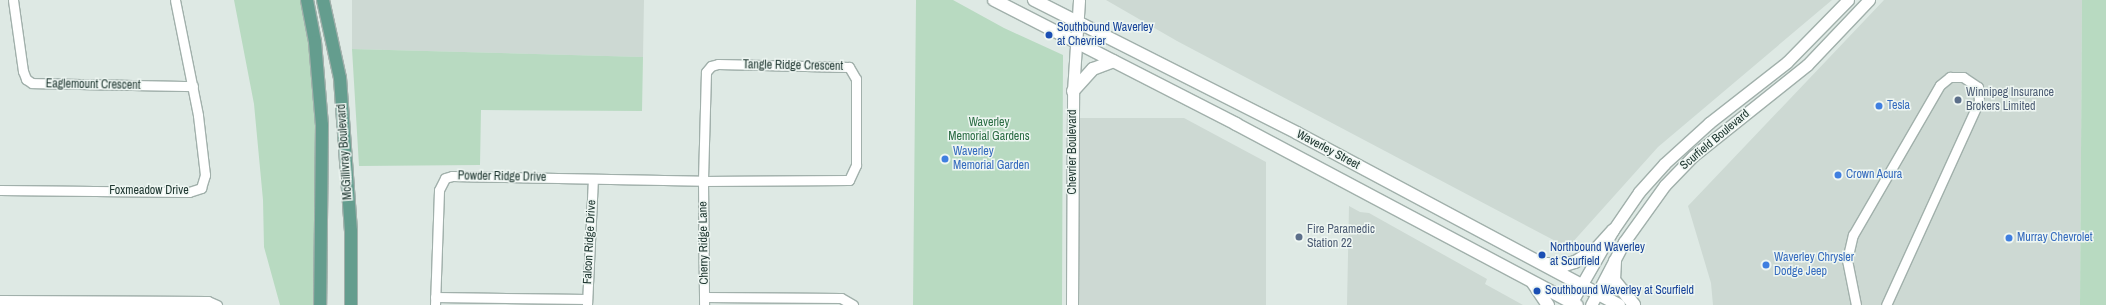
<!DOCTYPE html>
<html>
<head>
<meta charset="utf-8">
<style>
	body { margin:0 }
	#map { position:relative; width:2106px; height:305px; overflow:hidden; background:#dee9e4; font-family:"Archivo Narrow",sans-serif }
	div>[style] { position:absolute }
	.built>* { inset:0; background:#cdd9d3 }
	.green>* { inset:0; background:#b8dac1 }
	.roads { filter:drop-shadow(1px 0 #a1b0ab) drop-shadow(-1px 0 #a1b0ab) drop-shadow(0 1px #a1b0ab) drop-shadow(0 -1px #a1b0ab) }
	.minor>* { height:9px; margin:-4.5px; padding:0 4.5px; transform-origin:4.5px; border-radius:4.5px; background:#fff }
	.tertiary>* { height:11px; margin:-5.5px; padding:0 5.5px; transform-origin:5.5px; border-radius:5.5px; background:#fff }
	.secondary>* { height:12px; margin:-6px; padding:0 6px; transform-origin:6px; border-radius:6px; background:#fff }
	.primary>* { height:12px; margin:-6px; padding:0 6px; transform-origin:6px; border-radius:6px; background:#649d8e }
	.dots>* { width:11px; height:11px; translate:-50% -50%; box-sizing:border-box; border:2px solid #eef6f2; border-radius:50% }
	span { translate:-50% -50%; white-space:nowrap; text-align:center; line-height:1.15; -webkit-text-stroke:3px #eef6f2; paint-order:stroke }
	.transit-label { font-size:12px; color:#164399 }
	.left { translate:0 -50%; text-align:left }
	.street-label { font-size:12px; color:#203832 }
	.service-label { font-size:12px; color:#4e5e75 }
	.shop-label { font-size:12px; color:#366cbe }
	.park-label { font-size:12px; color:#2c6d45 }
</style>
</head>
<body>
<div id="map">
	<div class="built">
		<i style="clip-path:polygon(352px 0,916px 0,644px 0,643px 57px,352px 49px)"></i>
		<i style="clip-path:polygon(1106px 0,1832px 0,1658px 147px,1571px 244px,1563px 245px,1177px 41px)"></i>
		<i style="clip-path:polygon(1884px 0,2082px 0,2080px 305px,1713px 305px,1711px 283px,1688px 206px)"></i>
		<i style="clip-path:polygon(1073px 118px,1184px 118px,1266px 162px,1266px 305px,1072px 305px)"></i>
		<i style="clip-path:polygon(1349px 206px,1360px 212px,1369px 213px,1487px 279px,1485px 284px,1523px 305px,1347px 305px)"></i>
	</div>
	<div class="green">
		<i style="clip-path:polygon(234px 0,307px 0,315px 42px,320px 305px,280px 305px,264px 247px,263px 200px,254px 104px)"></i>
		<i style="clip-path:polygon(916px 0,953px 0,1004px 28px,1063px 55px,1062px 305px,913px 305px)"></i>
		<i style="clip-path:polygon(2082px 0,2106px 0,2106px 305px,2080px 305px)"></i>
		<i style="clip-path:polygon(352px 49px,643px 57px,642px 111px,481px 110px,480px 165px,359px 166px)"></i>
	</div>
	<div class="roads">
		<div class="minor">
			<i style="left:13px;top:0;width:72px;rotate:82deg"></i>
			<i style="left:23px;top:71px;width:9px;rotate:69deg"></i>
			<i style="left:26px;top:79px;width:7px;rotate:34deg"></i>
			<i style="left:32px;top:83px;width:161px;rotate:1.1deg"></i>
			<i style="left:0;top:190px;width:189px;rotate:0.6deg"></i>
			<i style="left:189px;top:192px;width:13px;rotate:-18deg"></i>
			<i style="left:201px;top:188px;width:14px;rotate:-73deg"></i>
			<i style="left:205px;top:175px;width:60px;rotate:-96.7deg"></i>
			<i style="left:198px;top:115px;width:117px;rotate:-101.3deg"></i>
			<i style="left:435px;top:297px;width:152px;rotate:0.8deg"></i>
			<i style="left:705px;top:297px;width:136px;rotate:0.4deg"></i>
			<i style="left:841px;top:298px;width:14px;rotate:30deg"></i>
			<i style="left:0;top:300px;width:208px;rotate:0.3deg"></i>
			<i style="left:208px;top:301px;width:10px;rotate:24deg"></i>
			<i style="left:435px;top:305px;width:115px;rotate:-88deg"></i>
			<i style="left:439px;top:190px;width:13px;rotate:-63deg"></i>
			<i style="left:445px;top:178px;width:7px;rotate:-16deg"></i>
			<i style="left:452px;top:176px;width:251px;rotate:1.1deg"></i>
			<i style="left:703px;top:181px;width:146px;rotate:-0.4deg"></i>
			<i style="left:849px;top:180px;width:17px;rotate:-65deg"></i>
			<i style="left:856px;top:165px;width:86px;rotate:-90deg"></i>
			<i style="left:856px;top:79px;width:14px;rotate:-120deg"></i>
			<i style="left:849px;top:67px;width:131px;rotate:-178.7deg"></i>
			<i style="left:718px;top:64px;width:7px;rotate:164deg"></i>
			<i style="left:711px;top:66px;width:8px;rotate:130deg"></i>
			<i style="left:706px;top:72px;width:109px;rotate:91.6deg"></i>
			<i style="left:703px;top:181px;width:124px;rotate:89.5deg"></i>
			<i style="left:587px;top:305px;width:126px;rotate:-87.3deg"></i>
			<i style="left:1856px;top:305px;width:46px;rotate:-101.3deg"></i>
			<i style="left:1847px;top:260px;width:26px;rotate:-77deg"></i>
			<i style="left:1853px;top:235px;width:173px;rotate:-59.9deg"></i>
			<i style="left:1940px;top:85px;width:13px;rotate:-39deg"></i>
			<i style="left:1950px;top:77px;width:13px"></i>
			<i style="left:1963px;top:77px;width:18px;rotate:34deg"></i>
			<i style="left:1978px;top:87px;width:14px;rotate:86deg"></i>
			<i style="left:1979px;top:101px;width:224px;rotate:114.5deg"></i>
		</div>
		<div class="tertiary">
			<i style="left:1072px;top:305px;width:214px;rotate:-89.7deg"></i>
			<i style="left:1073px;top:91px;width:91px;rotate:-86.2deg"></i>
			<i style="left:1570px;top:305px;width:86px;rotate:-60.2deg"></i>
			<i style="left:1613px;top:230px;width:46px;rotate:-55.6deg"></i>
			<i style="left:1639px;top:192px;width:38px;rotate:-48deg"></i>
			<i style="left:1664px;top:164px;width:61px;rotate:-42.3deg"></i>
			<i style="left:1709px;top:123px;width:99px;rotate:-38deg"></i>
			<i style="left:1787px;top:62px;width:87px;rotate:-45.5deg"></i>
			<i style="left:1591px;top:305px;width:71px;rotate:-62.4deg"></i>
			<i style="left:1624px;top:242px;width:70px;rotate:-54.3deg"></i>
			<i style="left:1665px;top:185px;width:40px;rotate:-46deg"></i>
			<i style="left:1693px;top:156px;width:146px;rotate:-38.6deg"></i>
			<i style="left:1807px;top:65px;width:90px;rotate:-46.4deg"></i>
		</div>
		<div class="secondary">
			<i style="left:994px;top:0;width:272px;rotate:27.1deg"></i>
			<i style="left:1236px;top:124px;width:386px;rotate:28deg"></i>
			<i style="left:1034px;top:0;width:295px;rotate:26.8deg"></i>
			<i style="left:1297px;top:133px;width:365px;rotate:28.1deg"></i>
			<i style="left:1073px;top:91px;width:30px;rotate:-48deg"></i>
			<i style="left:1093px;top:69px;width:22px;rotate:-21deg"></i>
			<i style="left:1615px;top:261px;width:19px;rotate:93deg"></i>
			<i style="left:1614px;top:280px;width:32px;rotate:51deg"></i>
			<i style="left:1547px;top:264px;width:18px;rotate:3deg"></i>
			<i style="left:1565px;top:265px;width:10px;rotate:-17deg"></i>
			<i style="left:1575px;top:262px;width:26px;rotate:-32deg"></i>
			<i style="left:1597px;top:248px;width:24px;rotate:-48deg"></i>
			<i style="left:1533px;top:283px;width:27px;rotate:56deg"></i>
		</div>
		<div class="primary">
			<i style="left:307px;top:0;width:43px;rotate:79.2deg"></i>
			<i style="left:315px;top:42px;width:83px;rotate:85.2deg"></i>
			<i style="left:322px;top:125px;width:180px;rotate:90.6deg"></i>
			<i style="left:323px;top:0;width:80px;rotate:77.7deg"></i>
			<i style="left:340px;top:78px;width:153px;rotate:85.9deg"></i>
			<i style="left:351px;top:231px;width:74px;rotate:90deg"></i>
		</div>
	</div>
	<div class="dots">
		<i style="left:1049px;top:35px;background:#1a4fb4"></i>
		<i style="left:1958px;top:100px;background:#5c6f8a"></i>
		<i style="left:1879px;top:106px;background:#3f7fe0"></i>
		<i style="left:945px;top:159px;background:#3f7fe0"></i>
		<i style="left:1838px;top:175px;background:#3f7fe0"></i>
		<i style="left:1299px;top:237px;background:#5c6f8a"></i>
		<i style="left:2009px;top:238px;background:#3f7fe0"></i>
		<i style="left:1542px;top:255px;background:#1a4fb4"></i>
		<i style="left:1766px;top:265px;background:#3f7fe0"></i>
		<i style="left:1537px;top:291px;background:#1a4fb4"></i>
	</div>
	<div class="transit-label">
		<span class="left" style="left:1057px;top:35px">Southbound Waverley<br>at Chevrier</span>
		<span class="left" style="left:1550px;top:255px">Northbound Waverley<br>at Scurfield</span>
		<span class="left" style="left:1545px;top:291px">Southbound Waverley at Scurfield</span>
	</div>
	<div class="street-label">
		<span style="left:793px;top:66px;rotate:1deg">Tangle Ridge Crescent</span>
		<span style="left:93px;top:85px;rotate:1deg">Eaglemount Crescent</span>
		<span style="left:1715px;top:140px;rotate:-40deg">Scurfield Boulevard</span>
		<span style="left:1328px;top:150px;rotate:28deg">Waverley Street</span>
		<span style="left:345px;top:152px;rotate:-94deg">McGillivray Boulevard</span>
		<span style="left:1073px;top:152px;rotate:-90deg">Chevrier Boulevard</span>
		<span style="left:502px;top:177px;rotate:1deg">Powder Ridge Drive</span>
		<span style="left:149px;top:191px">Foxmeadow Drive</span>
		<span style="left:590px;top:242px;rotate:-87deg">Falcon Ridge Drive</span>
		<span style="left:704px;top:243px;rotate:-91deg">Cherry Ridge Lane</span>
	</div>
	<div class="service-label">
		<span class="left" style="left:1966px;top:100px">Winnipeg Insurance<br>Brokers Limited</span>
		<span class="left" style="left:1307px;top:237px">Fire Paramedic<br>Station 22</span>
	</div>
	<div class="shop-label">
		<span class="left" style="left:1887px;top:106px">Tesla</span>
		<span class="left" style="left:953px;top:159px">Waverley<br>Memorial Garden</span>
		<span class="left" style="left:1846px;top:175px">Crown Acura</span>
		<span class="left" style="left:2017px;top:238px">Murray Chevrolet</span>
		<span class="left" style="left:1774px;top:265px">Waverley Chrysler<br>Dodge Jeep</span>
	</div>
	<div class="park-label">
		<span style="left:989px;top:130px">Waverley<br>Memorial Gardens</span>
	</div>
</div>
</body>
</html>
